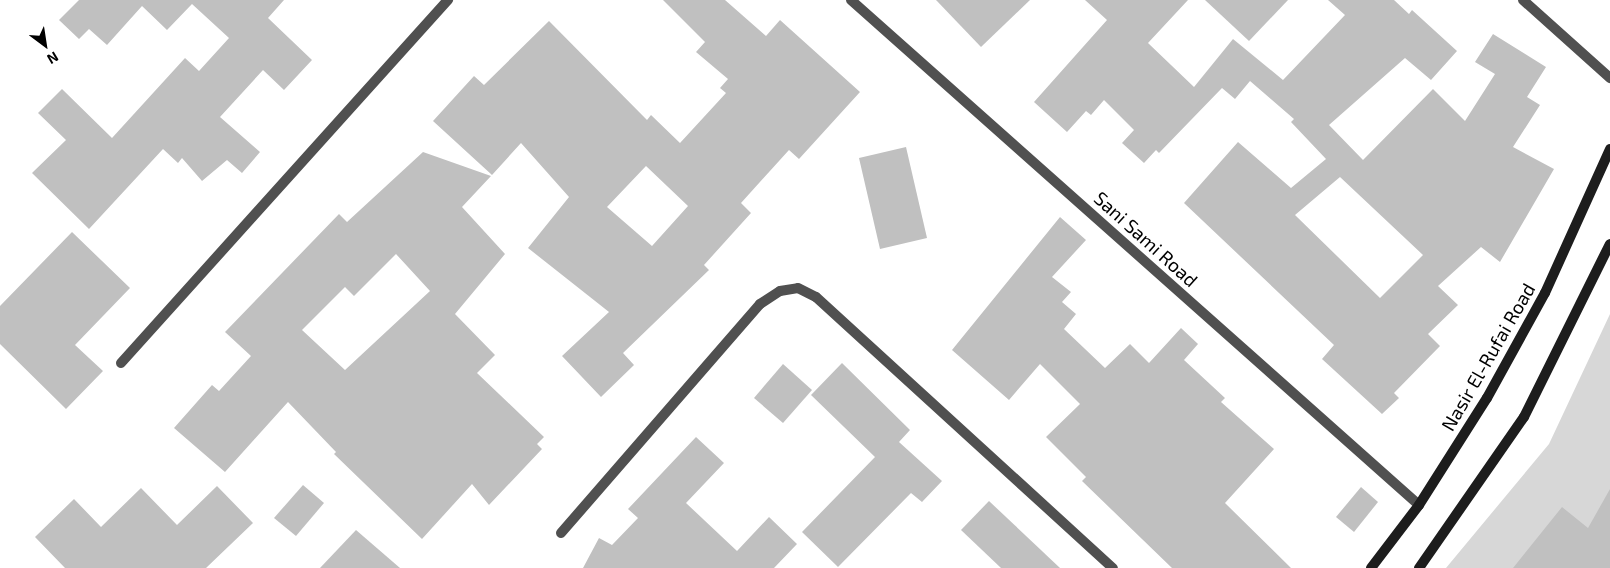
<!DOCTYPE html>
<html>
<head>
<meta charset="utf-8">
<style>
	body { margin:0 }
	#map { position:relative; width:1610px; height:568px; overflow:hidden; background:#fff; font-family:"Exo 2",sans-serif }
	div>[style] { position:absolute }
	.green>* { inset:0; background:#d7d7d7 }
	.building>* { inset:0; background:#c0c0c0 }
	.minor>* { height:10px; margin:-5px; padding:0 5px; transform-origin:5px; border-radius:5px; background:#505050 }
	.secondary>* { height:10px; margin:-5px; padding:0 5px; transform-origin:5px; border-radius:5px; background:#1d1d1d }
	span { translate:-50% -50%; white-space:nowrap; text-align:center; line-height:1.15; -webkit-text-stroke:4px #fff; paint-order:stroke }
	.street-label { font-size:19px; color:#000 }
	.north { position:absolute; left:20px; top:20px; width:50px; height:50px; -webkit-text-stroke:4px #fff; paint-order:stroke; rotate:149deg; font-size:14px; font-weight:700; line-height:20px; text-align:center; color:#000 }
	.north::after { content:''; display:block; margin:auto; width:18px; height:22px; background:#000; clip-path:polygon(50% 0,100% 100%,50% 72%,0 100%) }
</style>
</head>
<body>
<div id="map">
	<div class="green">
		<i style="clip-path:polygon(1610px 314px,1610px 568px,1446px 568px,1549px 444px)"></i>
	</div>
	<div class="building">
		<i style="clip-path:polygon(79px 0,284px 0,268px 18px,312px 60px,284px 90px,263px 70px,220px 117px,260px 152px,242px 173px,227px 160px,202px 181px,182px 158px,178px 163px,163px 149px,89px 229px,32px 173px,66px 140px,38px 113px,62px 89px,112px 138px,185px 58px,199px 71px,229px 38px,192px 4px,167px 30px,142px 6px,107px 45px,89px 29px,79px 39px,59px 20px)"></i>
		<i style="clip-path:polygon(evenodd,663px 0,725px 0,766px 36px,780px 20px,860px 92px,799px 159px,789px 150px,741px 203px,751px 213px,704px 265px,709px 270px,623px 353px,634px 365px,601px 397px,562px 356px,609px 312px,528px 248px,569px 197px,521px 143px,492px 175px,433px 121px,474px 76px,484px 85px,549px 21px,647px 120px,651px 115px,680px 143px,726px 93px,720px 88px,728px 79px,696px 52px,705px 42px,663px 0,646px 166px,688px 206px,652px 246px,607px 207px,646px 166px)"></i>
		<i style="clip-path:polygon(936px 0,1030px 0,981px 47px)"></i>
		<i style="clip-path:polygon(evenodd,1085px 0,1188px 0,1148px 43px,1194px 87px,1233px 39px,1283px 80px,1345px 15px,1328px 0,1394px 0,1409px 14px,1412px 10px,1457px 51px,1431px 80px,1405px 58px,1329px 125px,1363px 160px,1433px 89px,1465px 121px,1495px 74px,1475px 62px,1493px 34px,1546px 67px,1527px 97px,1540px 105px,1513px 147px,1554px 169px,1500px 262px,1481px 247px,1438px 286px,1458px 305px,1428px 334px,1440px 346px,1394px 393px,1399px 398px,1382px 414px,1322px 359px,1334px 345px,1184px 203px,1238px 142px,1291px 188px,1326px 159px,1291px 122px,1294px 119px,1250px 81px,1235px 99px,1222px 88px,1159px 153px,1156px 150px,1144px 163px,1122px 143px,1134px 130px,1104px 100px,1091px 115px,1086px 111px,1067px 132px,1034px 102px,1107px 20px,1085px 0,1340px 177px,1423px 255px,1380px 298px,1295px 215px,1340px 177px)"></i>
		<i style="clip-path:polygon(1205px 0,1288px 0,1249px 41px)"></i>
		<i style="clip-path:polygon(906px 147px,927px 238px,880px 249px,859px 158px)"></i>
		<i style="clip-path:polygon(evenodd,423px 152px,491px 176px,462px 207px,505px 254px,455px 314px,495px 355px,477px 373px,544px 437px,537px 444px,542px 449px,489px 505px,472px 484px,422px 539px,334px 454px,336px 452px,288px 402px,225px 472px,174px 428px,212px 385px,219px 391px,251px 356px,225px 332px,339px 214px,347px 222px,423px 152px,396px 254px,430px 291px,345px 370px,302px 330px,345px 287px,354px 296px,396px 254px)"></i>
		<i style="clip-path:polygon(1060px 217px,1086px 240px,1052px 277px,1071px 292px,1062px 302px,1076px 314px,1064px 329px,1105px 368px,1130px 344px,1149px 363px,1181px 328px,1198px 344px,1184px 360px,1225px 398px,1221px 402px,1274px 449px,1225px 503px,1291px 568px,1172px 568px,1082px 481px,1086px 477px,1046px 437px,1080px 404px,1040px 364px,1009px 400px,952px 350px)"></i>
		<i style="clip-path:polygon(72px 232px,130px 288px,75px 345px,103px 371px,66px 409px,0 344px,0 306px)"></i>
		<i style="clip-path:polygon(842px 363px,910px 430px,899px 442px,942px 481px,922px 502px,911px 493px,838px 567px,802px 532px,875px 457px,811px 395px)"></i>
		<i style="clip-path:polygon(783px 364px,812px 390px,783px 423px,754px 398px)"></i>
		<i style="clip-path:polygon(696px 437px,724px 463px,686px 503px,737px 551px,769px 517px,797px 544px,774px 568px,583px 568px,599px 538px,612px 545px,638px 518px,628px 509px)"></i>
		<i style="clip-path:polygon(303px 485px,324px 503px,296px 536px,274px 518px)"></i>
		<i style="clip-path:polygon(217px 486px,253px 523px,206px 568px,65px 568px,35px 537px,74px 499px,101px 527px,141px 488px,177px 525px)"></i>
		<i style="clip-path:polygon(1361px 487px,1378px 502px,1354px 532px,1336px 517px)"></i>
		<i style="clip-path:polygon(1610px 489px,1610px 568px,1513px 568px,1562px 507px,1588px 528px)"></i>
		<i style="clip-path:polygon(989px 501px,1060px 568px,1001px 568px,961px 530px)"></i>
		<i style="clip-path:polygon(356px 530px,400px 568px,320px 568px)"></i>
	</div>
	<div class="minor">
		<i style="left:851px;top:0;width:760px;rotate:41.64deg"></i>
		<i style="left:1523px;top:0;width:117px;rotate:41.9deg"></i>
		<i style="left:121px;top:363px;width:489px;rotate:-48deg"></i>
		<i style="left:561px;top:533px;width:303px;rotate:-49deg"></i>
		<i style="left:760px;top:304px;width:24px;rotate:-33deg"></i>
		<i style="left:780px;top:291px;width:18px;rotate:-9deg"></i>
		<i style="left:798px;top:288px;width:20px;rotate:27deg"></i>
		<i style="left:816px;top:297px;width:402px;rotate:42.4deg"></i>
	</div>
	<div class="secondary">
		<i style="left:1371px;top:568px;width:79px;rotate:-52.7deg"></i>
		<i style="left:1419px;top:505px;width:127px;rotate:-57.6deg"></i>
		<i style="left:1487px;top:398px;width:120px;rotate:-61.1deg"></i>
		<i style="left:1545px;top:293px;width:158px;rotate:-65.7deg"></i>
		<i style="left:1419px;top:568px;width:184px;rotate:-55.2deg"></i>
		<i style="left:1524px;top:417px;width:193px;rotate:-63.6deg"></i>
	</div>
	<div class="street-label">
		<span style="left:1146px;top:239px;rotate:42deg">Sani Sami Road</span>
		<span style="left:1488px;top:357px;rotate:-60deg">Nasir El-Rufai Road</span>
	</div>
	<div class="north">N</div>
</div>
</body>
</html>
